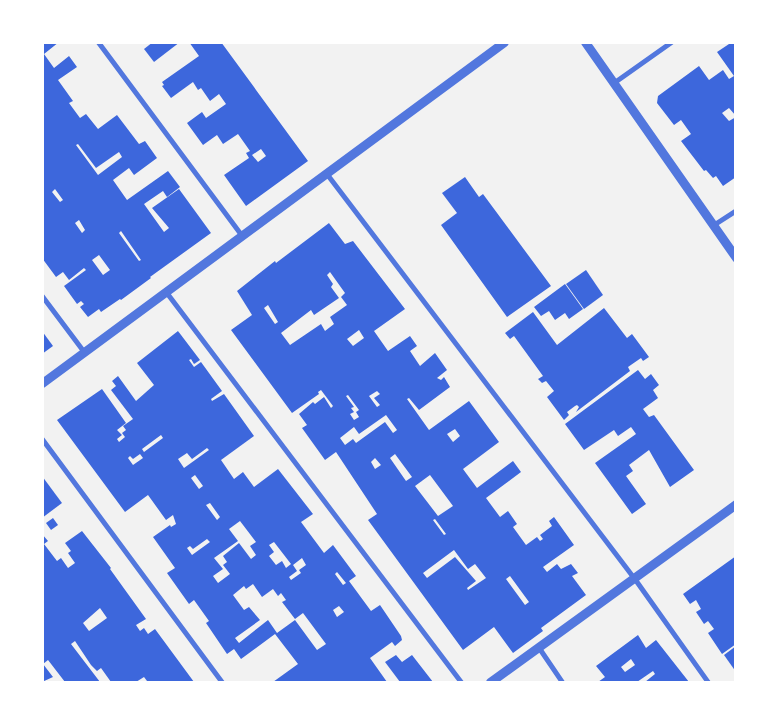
<!DOCTYPE html>
<html>
<head>
<meta charset="utf-8">
<style>
	body { margin:0 }
	#map { position:relative; width:778px; height:725px; overflow:hidden; background:#f2f2f2; font-family:"Open Sans",sans-serif }
	div>[style] { position:absolute }
	.building>* { inset:0; background:#3d67dc }
	.minor>* { height:5px; margin:-2.5px; padding:0 2.5px; transform-origin:2.5px; border-radius:2.5px; background:#5277de }
	.tertiary>* { height:9px; margin:-4.5px; padding:0 4.5px; transform-origin:4.5px; border-radius:4.5px; background:#5277de }
	span { translate:-50% -50%; white-space:nowrap; text-align:center; line-height:1.15; -webkit-text-stroke:4.5px #fff; paint-order:stroke }
	.frame { position:absolute; inset:0; border:44px solid #fff; pointer-events:none }
</style>
</head>
<body>
<div id="map">
	<div class="building">
		<i style="clip-path:polygon(evenodd,42px 42px,59px 42px,44px 54px,54px 68px,69px 56px,77px 67px,58px 80px,73px 101px,69px 103px,80px 118px,86px 114px,98px 129px,117px 115px,139px 144px,145px 141px,157px 158px,134px 175px,129px 168px,113px 180px,127px 200px,168px 171px,180px 187px,167px 197px,163px 191px,144px 204px,164px 232px,169px 228px,152px 208px,179px 189px,211px 233px,150px 277px,151px 278px,121px 300px,120px 299px,101px 312px,99px 309px,88px 317px,80px 307px,84px 304px,81px 301px,77px 304px,64px 286px,86px 270px,84px 268px,69px 280px,63px 272px,56px 277px,42px 258px,42px 42px,78px 144px,96px 168px,119px 152px,122px 157px,98px 175px,76px 145px,78px 144px,42px 42px,55px 189px,63px 200px,60px 202px,52px 192px,55px 189px,42px 42px,79px 220px,85px 230px,82px 233px,75px 223px,79px 220px,42px 42px,121px 231px,141px 260px,139px 261px,119px 233px,121px 231px,42px 42px,99px 255px,110px 270px,103px 275px,92px 260px,99px 255px)"></i>
		<i style="clip-path:polygon(153px 42px,180px 42px,154px 62px,144px 49px)"></i>
		<i style="clip-path:polygon(evenodd,189px 42px,221px 42px,308px 161px,246px 206px,224px 175px,249px 158px,246px 153px,250px 151px,238px 134px,223px 144px,217px 135px,203px 145px,187px 123px,202px 112px,206px 118px,226px 104px,219px 94px,210px 101px,201px 88px,198px 90px,193px 82px,171px 98px,162px 86px,164px 85px,162px 82px,199px 56px,189px 42px,261px 149px,266px 156px,258px 162px,252px 155px,261px 149px)"></i>
		<i style="clip-path:polygon(732px 42px,736px 42px,736px 116px,729px 108px,722px 113px,729px 121px,736px 117px,736px 177px,723px 186px,716px 176px,713px 178px,706px 170px,704px 171px,681px 141px,691px 134px,681px 120px,674px 125px,657px 103px,658px 96px,699px 66px,709px 80px,723px 70px,729px 79px,734px 76px,717px 52px)"></i>
		<i style="clip-path:polygon(465px 177px,479px 197px,483px 194px,551px 286px,507px 317px,441px 225px,457px 213px,442px 193px)"></i>
		<i style="clip-path:polygon(evenodd,329px 223px,345px 244px,353px 241px,405px 309px,374px 331px,388px 351px,410px 336px,417px 346px,410px 351px,420px 366px,435px 353px,447px 370px,437px 378px,441px 380px,444px 377px,450px 387px,419px 410px,409px 398px,407px 399px,429px 430px,469px 401px,499px 442px,463px 469px,477px 488px,513px 461px,521px 472px,486px 498px,500px 517px,508px 511px,517px 524px,513px 527px,526px 545px,537px 537px,540px 541px,543px 539px,540px 535px,552px 526px,549px 521px,554px 517px,574px 545px,543px 567px,547px 572px,557px 564px,561px 569px,571px 564px,578px 573px,572px 576px,586px 595px,541px 628px,543px 631px,513px 653px,494px 627px,463px 650px,368px 520px,377px 514px,336px 452px,325px 460px,302px 428px,307px 425px,299px 414px,313px 402px,315px 404px,324px 397px,331px 408px,333px 406px,321px 390px,318px 392px,319px 394px,292px 413px,231px 330px,252px 315px,237px 291px,275px 261px,276px 263px,329px 223px,330px 272px,345px 293px,341px 297px,347px 305px,330px 317px,334px 324px,325px 331px,321px 324px,290px 345px,281px 333px,311px 310px,314px 315px,339px 298px,331px 287px,333px 284px,327px 275px,330px 272px,329px 223px,268px 305px,278px 322px,275px 324px,264px 308px,268px 305px,329px 223px,359px 330px,364px 338px,353px 346px,347px 339px,359px 330px,329px 223px,377px 391px,380px 394px,374px 398px,380px 405px,377px 407px,369px 396px,377px 391px,329px 223px,348px 395px,359px 410px,356px 412px,359px 417px,354px 420px,350px 414px,354px 412px,351px 408px,354px 407px,346px 396px,348px 395px,329px 223px,386px 415px,397px 430px,393px 433px,385px 422px,356px 443px,353px 439px,345px 445px,340px 438px,354px 427px,359px 434px,386px 415px,329px 223px,455px 429px,460px 436px,453px 442px,447px 434px,455px 429px,329px 223px,395px 454px,412px 477px,406px 481px,390px 458px,395px 454px,329px 223px,375px 458px,381px 465px,375px 469px,371px 462px,375px 458px,329px 223px,430px 475px,453px 506px,438px 516px,415px 486px,430px 475px,329px 223px,435px 519px,446px 534px,444px 535px,433px 520px,435px 519px,329px 223px,454px 550px,468px 569px,475px 564px,486px 578px,468px 590px,467px 588px,476px 581px,455px 557px,427px 578px,423px 573px,454px 550px,329px 223px,510px 576px,529px 602px,525px 605px,506px 579px,510px 576px)"></i>
		<i style="clip-path:polygon(586px 270px,603px 295px,584px 309px,566px 284px)"></i>
		<i style="clip-path:polygon(565px 284px,583px 309px,569px 319px,565px 313px,555px 320px,549px 311px,541px 316px,534px 307px)"></i>
		<i style="clip-path:polygon(604px 308px,627px 338px,632px 334px,649px 357px,643px 361px,641px 358px,628px 367px,630px 371px,576px 412px,579px 407px,577px 405px,575px 406px,567px 412px,569px 415px,564px 420px,547px 397px,554px 391px,546px 381px,542px 383px,538px 379px,543px 376px,514px 336px,510px 339px,505px 333px,533px 312px,557px 345px)"></i>
		<i style="clip-path:polygon(42px 331px,53px 346px,42px 354px)"></i>
		<i style="clip-path:polygon(evenodd,178px 331px,200px 360px,194px 364px,191px 359px,189px 360px,194px 367px,201px 362px,222px 391px,211px 399px,212px 401px,224px 394px,254px 436px,221px 460px,234px 479px,243px 472px,254px 487px,278px 469px,313px 514px,301px 522px,324px 553px,333px 545px,356px 576px,349px 581px,371px 611px,380px 605px,401px 636px,402px 640px,395px 646px,392px 642px,370px 658px,387px 682px,273px 682px,298px 664px,275px 634px,241px 659px,234px 649px,227px 654px,206px 623px,209px 621px,194px 600px,189px 604px,167px 573px,175px 568px,153px 537px,170px 525px,171px 527px,176px 524px,173px 515px,166px 520px,148px 495px,125px 512px,57px 420px,102px 389px,126px 423px,117px 430px,122px 435px,117px 439px,119px 442px,125px 437px,122px 433px,126px 430px,123px 426px,133px 419px,111px 390px,116px 386px,112px 381px,118px 376px,136px 401px,154px 385px,137px 363px,178px 331px,161px 435px,163px 438px,144px 452px,142px 449px,161px 435px,178px 331px,207px 448px,209px 450px,184px 468px,178px 459px,187px 453px,192px 459px,207px 448px,178px 331px,140px 454px,143px 458px,133px 465px,128px 458px,130px 456px,133px 459px,140px 454px,178px 331px,195px 475px,203px 486px,199px 489px,191px 478px,195px 475px,178px 331px,210px 503px,220px 517px,217px 520px,206px 505px,210px 503px,178px 331px,240px 521px,256px 542px,250px 546px,256px 555px,251px 559px,239px 543px,223px 556px,227px 562px,223px 565px,230px 574px,218px 583px,213px 576px,223px 569px,214px 558px,238px 541px,229px 529px,240px 521px,178px 331px,207px 539px,210px 542px,192px 555px,187px 548px,190px 546px,193px 549px,207px 539px,178px 331px,274px 542px,291px 564px,286px 568px,282px 561px,276px 565px,269px 556px,274px 552px,269px 545px,274px 542px,178px 331px,302px 558px,306px 565px,299px 570px,301px 573px,291px 580px,289px 577px,297px 571px,293px 565px,302px 558px,178px 331px,337px 572px,346px 583px,343px 585px,335px 574px,337px 572px,178px 331px,253px 584px,262px 597px,273px 589px,278px 596px,281px 593px,286px 600px,282px 602px,295px 619px,303px 613px,326px 644px,317px 650px,295px 620px,277px 633px,268px 620px,239px 643px,235px 638px,260px 620px,249px 607px,244px 610px,233px 595px,244px 586px,246px 589px,253px 584px,178px 331px,339px 606px,344px 612px,337px 617px,333px 610px,339px 606px)"></i>
		<i style="clip-path:polygon(638px 370px,645px 379px,651px 374px,659px 385px,653px 390px,658px 398px,643px 409px,649px 417px,654px 415px,694px 470px,670px 487px,649px 450px,629px 465px,633px 471px,626px 476px,646px 504px,632px 514px,595px 463px,636px 434px,631px 427px,618px 436px,614px 430px,584px 450px,565px 424px)"></i>
		<i style="clip-path:polygon(42px 476px,62px 503px,42px 518px)"></i>
		<i style="clip-path:polygon(53px 518px,58px 525px,51px 530px,46px 523px)"></i>
		<i style="clip-path:polygon(evenodd,82px 531px,111px 568px,110px 569px,146px 619px,136px 625px,140px 631px,144px 628px,148px 634px,155px 629px,194px 682px,145px 682px,147px 681px,144px 677px,136px 682px,111px 682px,101px 668px,97px 671px,91px 665px,75px 641px,71px 644px,100px 682px,65px 682px,48px 660px,43px 664px,53px 677px,42px 682px,42px 534px,48px 541px,44px 544px,57px 561px,61px 558px,68px 568px,75px 563px,68px 553px,71px 551px,65px 543px,82px 531px,100px 608px,107px 618px,89px 631px,83px 623px,100px 608px)"></i>
		<i style="clip-path:polygon(736px 556px,736px 644px,722px 654px,708px 633px,714px 629px,708px 621px,704px 624px,696px 612px,701px 609px,696px 600px,690px 604px,683px 594px)"></i>
		<i style="clip-path:polygon(evenodd,638px 635px,646px 648px,656px 640px,689px 682px,645px 682px,655px 674px,653px 671px,637px 682px,598px 682px,605px 677px,596px 666px,638px 635px,631px 659px,635px 665px,625px 672px,621px 667px,631px 659px)"></i>
		<i style="clip-path:polygon(736px 646px,736px 672px,724px 655px)"></i>
		<i style="clip-path:polygon(396px 655px,402px 662px,412px 655px,433px 682px,400px 682px,385px 662px)"></i>
	</div>
	<div class="minor">
		<i style="left:98px;top:42px;width:242px;rotate:53.4deg"></i>
		<i style="left:613px;top:83px;width:71px;rotate:-35.3deg"></i>
		<i style="left:326px;top:173px;width:509px;rotate:52.75deg"></i>
		<i style="left:634px;top:578px;width:128px;rotate:54.6deg"></i>
		<i style="left:713px;top:225px;width:27px;rotate:-33deg"></i>
		<i style="left:166px;top:292px;width:489px;rotate:52.9deg"></i>
		<i style="left:42px;top:296px;width:70px;rotate:53.1deg"></i>
		<i style="left:42px;top:439px;width:302px;rotate:53.5deg"></i>
		<i style="left:539px;top:648px;width:41px;rotate:55.9deg"></i>
	</div>
	<div class="tertiary">
		<i style="left:585px;top:42px;width:264px;rotate:55deg"></i>
		<i style="left:42px;top:383px;width:574px;rotate:-36.43deg"></i>
		<i style="left:490px;top:682px;width:304px;rotate:-35.9deg"></i>
	</div>
	<div class="frame"></div>
</div>
</body>
</html>
